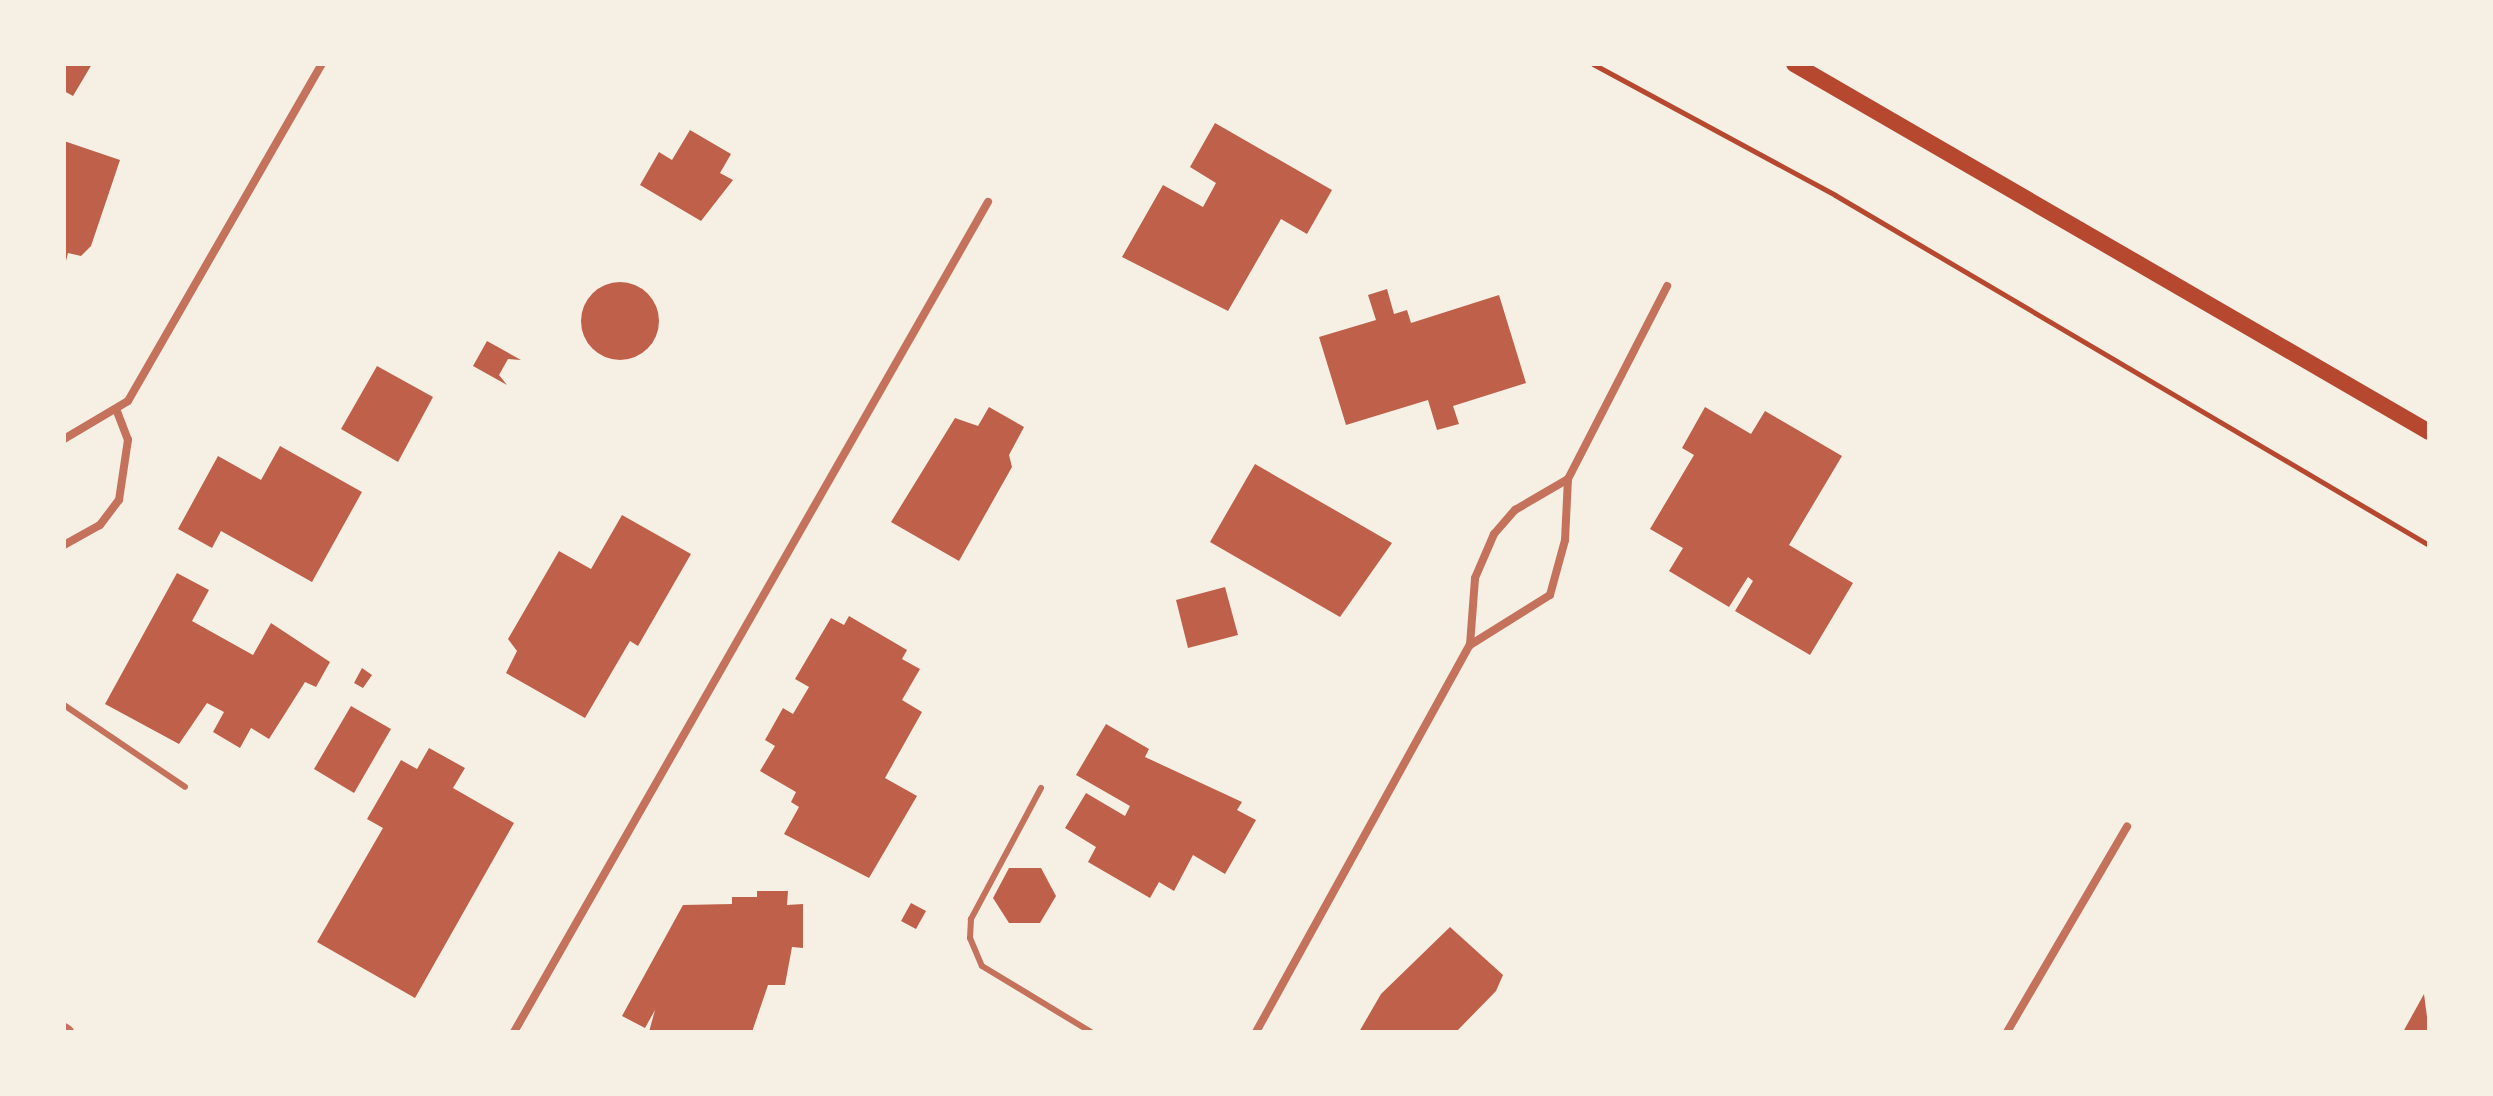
<!DOCTYPE html>
<html>
<head>
<meta charset="utf-8">
<style>
	body { margin:0 }
	#map { position:relative; width:2493px; height:1096px; overflow:hidden; background:#f6efe4; font-family:"Playfair Display",serif }
	div>[style] { position:absolute }
	.building>* { inset:0; background:#bf614a }
	.round { border-radius:50% }
	.path>* { height:5px; margin:-2.5px; padding:0 2.5px; transform-origin:2.5px; border-radius:2.5px; background:#b5482f }
	.service>* { height:6px; margin:-3px; padding:0 3px; transform-origin:3px; border-radius:3px; background:#c5725c }
	.minor>* { height:8px; margin:-4px; padding:0 4px; transform-origin:4px; border-radius:4px; background:#c5725c }
	.tertiary>* { height:14px; margin:-7px; padding:0 7px; transform-origin:7px; border-radius:7px; background:#c5725c }
	.secondary>* { height:16px; margin:-8px; padding:0 8px; transform-origin:8px; border-radius:8px; background:#b5482f }
	span { translate:-50% -50%; white-space:nowrap; text-align:center; line-height:1.15; -webkit-text-stroke:6px #f6efe4; paint-order:stroke }
	.frame { position:absolute; inset:0; border:66px solid #f6efe4; pointer-events:none }
</style>
</head>
<body>
<div id="map">
	<div class="building">
		<i style="clip-path:polygon(64px 64px,92px 64px,73px 96px,64px 91px)"></i>
		<i style="clip-path:polygon(1215px 123px,1332px 190px,1307px 234px,1281px 219px,1228px 311px,1122px 257px,1163px 185px,1203px 207px,1216px 183px,1190px 167px)"></i>
		<i style="clip-path:polygon(690px 130px,731px 154px,720px 173px,733px 180px,701px 221px,640px 185px,659px 152px,672px 160px)"></i>
		<i style="clip-path:polygon(64px 141px,120px 160px,91px 246px,81px 256px,68px 253px,65px 265px)"></i>
		<i class="round" style="left:581px;top:282px;width:78px;height:78px"></i>
		<i style="clip-path:polygon(1387px 289px,1394px 314px,1407px 310px,1411px 323px,1499px 295px,1526px 383px,1453px 406px,1459px 424px,1437px 430px,1428px 400px,1346px 425px,1319px 337px,1376px 320px,1368px 295px)"></i>
		<i style="clip-path:polygon(487px 341px,521px 360px,508px 359px,499px 375px,507px 385px,473px 366px)"></i>
		<i style="clip-path:polygon(377px 366px,433px 397px,398px 462px,341px 429px)"></i>
		<i style="clip-path:polygon(989px 407px,1024px 427px,1009px 455px,1012px 467px,959px 561px,891px 522px,955px 418px,978px 426px)"></i>
		<i style="clip-path:polygon(1705px 407px,1751px 434px,1765px 411px,1842px 456px,1789px 545px,1853px 583px,1810px 655px,1735px 611px,1753px 581px,1748px 577px,1729px 607px,1669px 571px,1683px 548px,1650px 529px,1694px 455px,1682px 448px)"></i>
		<i style="clip-path:polygon(280px 446px,362px 492px,312px 582px,221px 531px,212px 548px,178px 529px,218px 456px,261px 480px)"></i>
		<i style="clip-path:polygon(1255px 464px,1392px 543px,1340px 617px,1210px 542px)"></i>
		<i style="clip-path:polygon(622px 515px,691px 554px,638px 646px,630px 641px,585px 718px,506px 673px,517px 651px,508px 639px,559px 551px,591px 569px)"></i>
		<i style="clip-path:polygon(177px 573px,209px 590px,192px 621px,253px 655px,271px 623px,330px 662px,316px 687px,305px 682px,269px 739px,251px 728px,240px 748px,213px 732px,224px 712px,207px 703px,179px 744px,105px 704px)"></i>
		<i style="clip-path:polygon(1225px 587px,1238px 635px,1188px 648px,1176px 600px)"></i>
		<i style="clip-path:polygon(849px 616px,907px 650px,902px 659px,920px 669px,902px 700px,922px 712px,885px 778px,917px 796px,869px 878px,784px 834px,799px 807px,791px 802px,796px 792px,760px 771px,775px 746px,765px 740px,783px 708px,793px 714px,809px 687px,795px 679px,831px 618px,844px 625px)"></i>
		<i style="clip-path:polygon(362px 668px,372px 675px,363px 688px,354px 683px)"></i>
		<i style="clip-path:polygon(351px 706px,391px 729px,354px 793px,314px 769px)"></i>
		<i style="clip-path:polygon(1106px 724px,1149px 749px,1145px 757px,1242px 802px,1237px 810px,1256px 820px,1225px 874px,1193px 855px,1174px 891px,1159px 882px,1150px 898px,1088px 862px,1096px 847px,1065px 828px,1086px 793px,1125px 816px,1130px 806px,1076px 775px)"></i>
		<i style="clip-path:polygon(429px 748px,465px 768px,453px 788px,514px 823px,415px 998px,317px 942px,383px 828px,367px 819px,401px 760px,417px 769px)"></i>
		<i style="clip-path:polygon(1009px 868px,1041px 868px,1056px 896px,1040px 923px,1009px 923px,993px 898px)"></i>
		<i style="clip-path:polygon(757px 891px,788px 891px,787px 905px,803px 904px,803px 948px,792px 947px,785px 985px,768px 985px,752px 1032px,649px 1032px,655px 1010px,645px 1028px,622px 1016px,683px 905px,732px 904px,732px 897px,757px 897px)"></i>
		<i style="clip-path:polygon(911px 903px,926px 911px,916px 929px,901px 921px)"></i>
		<i style="clip-path:polygon(1450px 927px,1503px 975px,1496px 991px,1456px 1032px,1359px 1032px,1381px 994px)"></i>
		<i style="clip-path:polygon(2424px 994px,2429px 1032px,2403px 1032px)"></i>
	</div>
	<div class="path">
		<i style="left:1593px;top:64px;width:275px;rotate:28.4deg"></i>
		<i style="left:1835px;top:195px;width:689px;rotate:30.51deg"></i>
	</div>
	<div class="service">
		<i style="left:64px;top:705px;width:146px;rotate:34.1deg"></i>
		<i style="left:1041px;top:788px;width:149px;rotate:118.1deg"></i>
		<i style="left:971px;top:919px;width:19px;rotate:93deg"></i>
		<i style="left:970px;top:938px;width:30px;rotate:67deg"></i>
		<i style="left:982px;top:966px;width:127px;rotate:31.2deg"></i>
	</div>
	<div class="minor">
		<i style="left:64px;top:439px;width:74px;rotate:-30.7deg"></i>
		<i style="left:128px;top:401px;width:389px;rotate:-60.1deg"></i>
		<i style="left:64px;top:545px;width:41px;rotate:-29.1deg"></i>
		<i style="left:100px;top:525px;width:31px;rotate:-53deg"></i>
		<i style="left:119px;top:500px;width:61px;rotate:-81.5deg"></i>
		<i style="left:128px;top:440px;width:30px;rotate:-111deg"></i>
		<i style="left:1470px;top:645px;width:67px;rotate:-85.7deg"></i>
		<i style="left:1475px;top:578px;width:48px;rotate:-66.6deg"></i>
		<i style="left:1494px;top:534px;width:32px;rotate:-49deg"></i>
		<i style="left:1515px;top:510px;width:61px;rotate:-30.3deg"></i>
		<i style="left:514px;top:1032px;width:956px;rotate:-60.27deg"></i>
		<i style="left:1256px;top:1032px;width:442px;rotate:-61.1deg"></i>
		<i style="left:1470px;top:645px;width:94px;rotate:-32deg"></i>
		<i style="left:1550px;top:595px;width:57px;rotate:-74.7deg"></i>
		<i style="left:1565px;top:540px;width:61px;rotate:-87.2deg"></i>
		<i style="left:1568px;top:479px;width:217px;rotate:-62.8deg"></i>
		<i style="left:2007px;top:1032px;width:238px;rotate:-59.7deg"></i>
	</div>
	<div class="tertiary">
		<i style="left:64px;top:1030px;width:4px;rotate:34deg"></i>
	</div>
	<div class="secondary">
		<i style="left:1794px;top:64px;width:734px;rotate:30.09deg"></i>
	</div>
	<div class="frame"></div>
</div>
</body>
</html>
